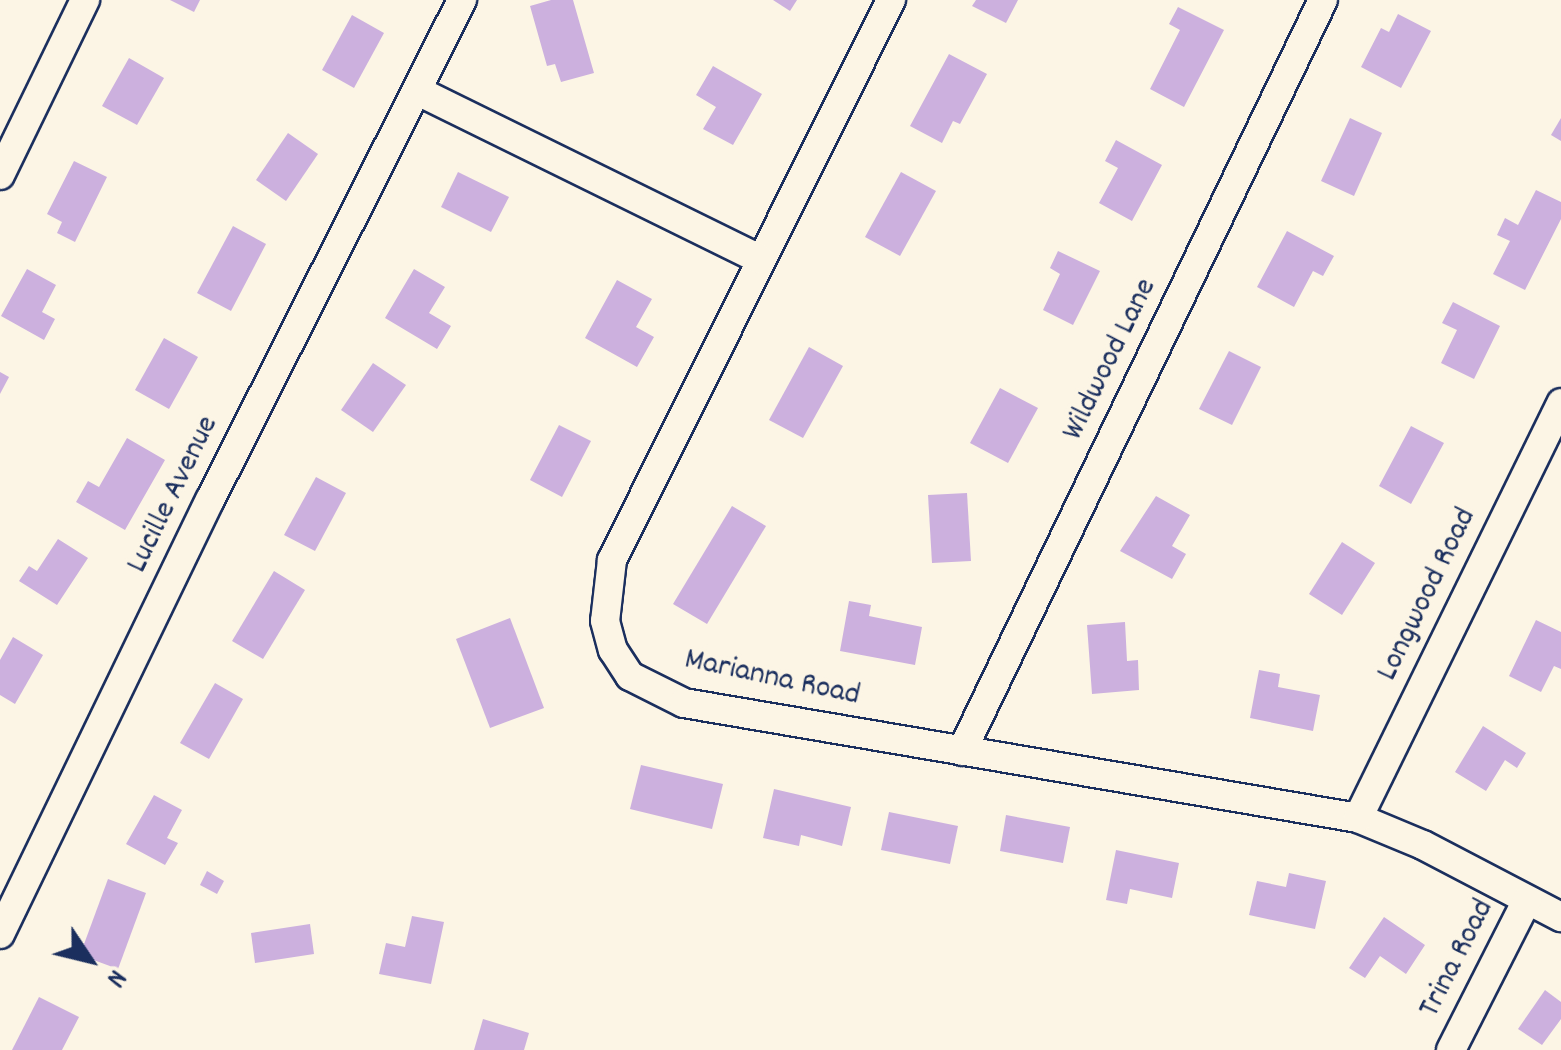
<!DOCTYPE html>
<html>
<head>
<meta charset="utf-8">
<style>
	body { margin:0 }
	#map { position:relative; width:1561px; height:1050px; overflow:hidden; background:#fcf5e5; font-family:Dekko,sans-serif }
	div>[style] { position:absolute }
	.building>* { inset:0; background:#ccb0de }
	.roads { filter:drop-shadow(2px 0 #1b2f5e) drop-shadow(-2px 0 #1b2f5e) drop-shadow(0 2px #1b2f5e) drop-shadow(0 -2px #1b2f5e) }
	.minor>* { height:28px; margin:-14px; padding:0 14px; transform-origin:14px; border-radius:14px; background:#fcf5e5 }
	span { translate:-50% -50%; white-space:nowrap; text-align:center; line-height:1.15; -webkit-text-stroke:8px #fcf5e5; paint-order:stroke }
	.street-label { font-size:32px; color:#1b2f5e }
	.north { position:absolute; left:40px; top:910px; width:100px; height:100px; -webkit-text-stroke:8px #fcf5e5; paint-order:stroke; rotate:125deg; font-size:28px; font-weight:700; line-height:40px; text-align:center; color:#1b2f5e }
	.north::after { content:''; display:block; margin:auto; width:35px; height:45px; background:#1b2f5e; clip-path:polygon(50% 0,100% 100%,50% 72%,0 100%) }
</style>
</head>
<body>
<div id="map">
	<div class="building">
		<i style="clip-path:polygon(170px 0,200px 0,194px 12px)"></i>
		<i style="clip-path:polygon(551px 0,573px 0,594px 73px,561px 82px,555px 64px,547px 66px,530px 6px)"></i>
		<i style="clip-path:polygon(773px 0,797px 0,790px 11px)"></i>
		<i style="clip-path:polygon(976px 0,1018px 0,1006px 23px,972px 6px)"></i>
		<i style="clip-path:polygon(1178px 7px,1224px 30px,1184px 107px,1150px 89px,1180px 30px,1169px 24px)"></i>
		<i style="clip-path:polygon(1398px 14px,1431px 31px,1401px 88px,1361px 67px,1381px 28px,1389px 32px)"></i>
		<i style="clip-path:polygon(352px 15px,384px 33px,354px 88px,322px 70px)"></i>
		<i style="clip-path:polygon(949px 54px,987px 74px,960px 124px,953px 121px,942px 143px,910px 126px)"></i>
		<i style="clip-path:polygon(129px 58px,164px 78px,137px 125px,102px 106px)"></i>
		<i style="clip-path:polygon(713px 66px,762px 94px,733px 145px,703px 129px,716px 107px,696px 95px)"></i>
		<i style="clip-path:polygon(1350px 118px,1382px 133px,1354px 196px,1321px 181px)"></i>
		<i style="clip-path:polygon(1561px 118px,1561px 141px,1551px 135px)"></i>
		<i style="clip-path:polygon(288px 133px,318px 154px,286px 201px,256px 180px)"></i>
		<i style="clip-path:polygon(1116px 140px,1162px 165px,1132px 221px,1099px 203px,1118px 168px,1105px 161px)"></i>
		<i style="clip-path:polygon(74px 161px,107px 177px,75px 242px,57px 233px,62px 222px,47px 214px)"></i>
		<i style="clip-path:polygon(458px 172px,509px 197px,491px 232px,441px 207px)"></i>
		<i style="clip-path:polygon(901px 172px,936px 191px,900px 256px,865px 237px)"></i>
		<i style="clip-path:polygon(1536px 190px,1561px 202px,1561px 219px,1525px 290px,1493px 274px,1510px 241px,1497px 235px,1505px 218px,1518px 225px)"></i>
		<i style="clip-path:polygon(233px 226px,266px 244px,231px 311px,197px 293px)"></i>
		<i style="clip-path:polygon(1287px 231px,1334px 256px,1323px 276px,1313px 271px,1294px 307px,1257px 287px)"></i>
		<i style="clip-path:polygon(1058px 251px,1100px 271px,1073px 325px,1043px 310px,1060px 274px,1050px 268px)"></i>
		<i style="clip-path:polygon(27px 269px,56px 285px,42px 312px,55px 319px,44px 340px,1px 316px)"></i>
		<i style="clip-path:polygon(414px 269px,445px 287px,429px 313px,451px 326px,437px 349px,385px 318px)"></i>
		<i style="clip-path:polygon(617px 280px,652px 299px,636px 327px,654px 337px,637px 367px,585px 338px)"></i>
		<i style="clip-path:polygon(1453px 302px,1500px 326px,1474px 379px,1441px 363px,1457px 330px,1442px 323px)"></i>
		<i style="clip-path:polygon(164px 338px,198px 357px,169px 409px,135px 390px)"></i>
		<i style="clip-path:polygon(809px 347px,843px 366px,803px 438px,769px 420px)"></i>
		<i style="clip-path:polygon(1229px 351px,1261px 367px,1232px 425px,1199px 409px)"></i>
		<i style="clip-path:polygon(373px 363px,406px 385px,373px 432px,341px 410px)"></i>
		<i style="clip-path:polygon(0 372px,9px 377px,0 394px)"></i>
		<i style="clip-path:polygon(1000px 388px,1038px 408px,1008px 463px,970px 443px)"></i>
		<i style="clip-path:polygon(559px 425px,591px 441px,562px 497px,530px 480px)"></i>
		<i style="clip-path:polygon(1411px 426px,1444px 443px,1411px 504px,1379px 486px)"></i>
		<i style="clip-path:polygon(127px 438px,165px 460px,125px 530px,76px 502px,88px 481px,99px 487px)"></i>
		<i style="clip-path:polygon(316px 477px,346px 493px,315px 551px,284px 535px)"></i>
		<i style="clip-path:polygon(967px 493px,971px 561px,932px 563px,928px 495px)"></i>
		<i style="clip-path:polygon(1156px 496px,1190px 515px,1172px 546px,1186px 554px,1172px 579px,1120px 551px)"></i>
		<i style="clip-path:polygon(732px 506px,766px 526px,707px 624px,673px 604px)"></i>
		<i style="clip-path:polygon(58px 539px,88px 558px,57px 605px,19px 581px,29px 566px,37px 571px)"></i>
		<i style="clip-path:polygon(1342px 542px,1375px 563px,1342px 615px,1309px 594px)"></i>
		<i style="clip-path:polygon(274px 571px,305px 590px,263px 659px,232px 641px)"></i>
		<i style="clip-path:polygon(849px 601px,871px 605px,869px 616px,922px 627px,915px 665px,840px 651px)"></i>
		<i style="clip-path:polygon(510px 618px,544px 708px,490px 728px,456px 639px)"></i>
		<i style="clip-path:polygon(1536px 620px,1561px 632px,1561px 669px,1554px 666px,1541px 692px,1509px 676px)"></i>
		<i style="clip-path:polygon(1125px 622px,1127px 661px,1138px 660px,1139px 690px,1092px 694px,1087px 625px)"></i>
		<i style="clip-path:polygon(13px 637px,43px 655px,15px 704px,0 695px,0 660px)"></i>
		<i style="clip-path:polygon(1259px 670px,1280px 674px,1278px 687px,1320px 695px,1313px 731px,1250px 718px)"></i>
		<i style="clip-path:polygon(215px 683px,243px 699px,209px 759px,180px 743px)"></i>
		<i style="clip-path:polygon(1483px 726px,1526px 753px,1517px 768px,1505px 760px,1486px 791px,1455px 772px)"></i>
		<i style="clip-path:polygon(641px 765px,723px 784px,712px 829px,630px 809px)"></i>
		<i style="clip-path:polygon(774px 789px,851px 807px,842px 846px,801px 835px,799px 846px,763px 838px)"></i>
		<i style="clip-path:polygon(154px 795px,182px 810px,167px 838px,178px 843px,165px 865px,126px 844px)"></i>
		<i style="clip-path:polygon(889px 812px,958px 826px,950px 864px,881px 850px)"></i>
		<i style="clip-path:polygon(1006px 815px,1070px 827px,1063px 863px,1000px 851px)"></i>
		<i style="clip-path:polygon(1116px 850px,1179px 863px,1172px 898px,1130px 889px,1127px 904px,1106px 900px)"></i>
		<i style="clip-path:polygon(207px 871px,224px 881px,217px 894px,200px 885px)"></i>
		<i style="clip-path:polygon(1289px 873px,1326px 881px,1315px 929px,1249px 915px,1257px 881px,1286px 887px)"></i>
		<i style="clip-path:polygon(108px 879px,146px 893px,118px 969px,80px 955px)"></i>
		<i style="clip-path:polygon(412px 916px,444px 922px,431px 984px,379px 974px,386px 943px,405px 947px)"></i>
		<i style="clip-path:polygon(1384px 917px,1425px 945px,1406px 974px,1380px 956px,1365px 978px,1349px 968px)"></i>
		<i style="clip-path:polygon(310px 924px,314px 954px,255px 963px,251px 933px)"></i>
		<i style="clip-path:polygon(1545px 990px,1561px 1002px,1561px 1019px,1542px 1045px,1518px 1029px)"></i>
		<i style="clip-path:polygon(39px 997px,79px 1017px,62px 1050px,12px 1050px)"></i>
		<i style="clip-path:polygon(483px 1019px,529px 1033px,524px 1050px,474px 1050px)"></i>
	</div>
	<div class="roads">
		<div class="minor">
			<i style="left:891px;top:0;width:626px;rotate:116.48deg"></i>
			<i style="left:612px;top:560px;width:61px;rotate:96.5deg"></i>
			<i style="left:605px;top:621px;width:30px;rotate:75deg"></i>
			<i style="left:613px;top:650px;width:31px;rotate:57deg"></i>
			<i style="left:630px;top:676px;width:60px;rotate:26.6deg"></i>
			<i style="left:684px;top:703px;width:684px;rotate:9.68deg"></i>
			<i style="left:1358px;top:818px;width:70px;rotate:22.6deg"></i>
			<i style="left:1423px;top:845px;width:156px;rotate:27.6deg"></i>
			<i style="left:418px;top:91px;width:381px;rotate:26.2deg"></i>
			<i style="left:0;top:175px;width:195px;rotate:-64.1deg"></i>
			<i style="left:962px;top:751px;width:833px;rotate:-64.33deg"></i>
			<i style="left:1358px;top:818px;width:462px;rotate:-63.9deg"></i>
			<i style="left:0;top:934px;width:482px;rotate:-64.2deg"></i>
			<i style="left:210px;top:500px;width:560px;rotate:-63.25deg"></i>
			<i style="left:1451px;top:1050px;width:168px;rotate:-63.1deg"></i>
		</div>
	</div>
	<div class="street-label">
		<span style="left:1111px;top:360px;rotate:-64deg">Wildwood Lane</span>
		<span style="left:174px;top:495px;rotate:-64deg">Lucille Avenue</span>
		<span style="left:1428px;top:595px;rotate:-64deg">Longwood Road</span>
		<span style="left:772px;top:679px;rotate:12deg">Marianna Road</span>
		<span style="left:1458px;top:959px;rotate:-63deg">Trina Road</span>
	</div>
	<div class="north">N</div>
</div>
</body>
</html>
